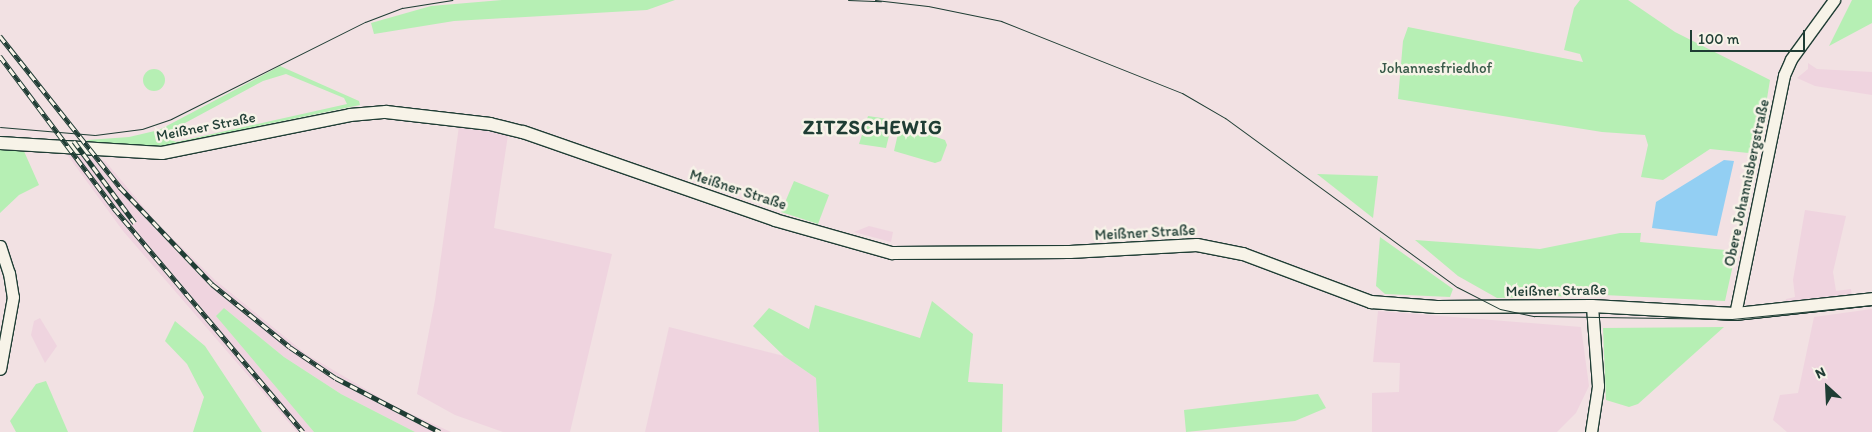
<!DOCTYPE html>
<html>
<head>
<meta charset="utf-8">
<style>
	body { margin:0 }
	#map { position:relative; width:1872px; height:432px; overflow:hidden; background:#f2e1e3; font-family:Itim,sans-serif }
	div>[style] { position:absolute }
	.built>* { inset:0; background:#efd4df }
	.green>* { inset:0; background:#b6efb4 }
	.round { border-radius:50% }
	.water>* { inset:0; background:#93cff3 }
	.roads { filter:drop-shadow(1px 0 #1f3d34) drop-shadow(-1px 0 #1f3d34) drop-shadow(0 1px #1f3d34) drop-shadow(0 -1px #1f3d34) }
	.tertiary>* { height:11px; margin:-5.5px; padding:0 5.5px; transform-origin:5.5px; border-radius:5.5px; background:#f7f3e8 }
	.secondary>* { height:12px; margin:-6px; padding:0 6px; transform-origin:6px; border-radius:6px; background:#f7f3e8 }
	.tram>* { height:1px; margin:-0.5px; padding:0 0.5px; transform-origin:0.5px; border-radius:0.5px; background:#1f3d34 }
	.rail>* { height:4.5px; margin-top:-2.25px; transform-origin:0; background:repeating-linear-gradient(90deg,#f7f3e8 0 8px,#1f3d34 0 16px); box-sizing:border-box; border-block:1px solid #1f3d34 }
	span { translate:-50% -50%; white-space:nowrap; text-align:center; line-height:1.15; -webkit-text-stroke:5px #f7f3e8; paint-order:stroke }
	.park-label { font-size:15px; color:#365847 }
	.street-label { font-size:15px; color:#1f3d34 }
	.district-label { font-size:20px; color:#1f3d34; font-weight:700; letter-spacing:1px }
	.north { position:absolute; left:1802px; top:362px; width:50px; height:50px; -webkit-text-stroke:4px #f7f3e8; paint-order:stroke; rotate:335deg; font-size:14px; font-weight:700; line-height:20px; text-align:center; color:#1f3d34 }
	.north::after { content:''; display:block; margin:auto; width:18px; height:22px; background:#1f3d34; clip-path:polygon(50% 0,100% 100%,50% 72%,0 100%) }
	.scale { position:absolute; left:1690px; top:30px; width:115px; height:22px; box-sizing:border-box; border:2px solid #1f3d34; border-top:0; padding-left:6px; font-size:15px; line-height:18px; white-space:nowrap; color:#1f3d34; -webkit-text-stroke:4px #f7f3e8; paint-order:stroke }
</style>
</head>
<body>
<div id="map">
	<div class="built">
		<i style="clip-path:polygon(1808px 63px,1817px 69px,1872px 72px,1872px 95px,1815px 86px,1797px 78px,1808px 69px)"></i>
		<i style="clip-path:polygon(459px 126px,508px 135px,494px 228px,612px 254px,570px 432px,503px 432px,455px 415px,417px 394px,435px 300px)"></i>
		<i style="clip-path:polygon(66px 153px,105px 161px,158px 224px,215px 280px,306px 354px,396px 407px,451px 432px,415px 432px,341px 394px,284px 357px,224px 308px,270px 378px,314px 432px,297px 432px,123px 231px)"></i>
		<i style="clip-path:polygon(1805px 210px,1846px 216px,1833px 272px,1836px 291px,1851px 289px,1852px 298px,1785px 306px,1786px 299px,1795px 297px,1793px 280px)"></i>
		<i style="clip-path:polygon(869px 226px,893px 232px,891px 242px,854px 232px)"></i>
		<i style="clip-path:polygon(1872px 309px,1872px 432px,1787px 432px,1773px 420px,1780px 395px,1798px 393px,1814px 317px)"></i>
		<i style="clip-path:polygon(1378px 311px,1581px 327px,1589px 386px,1576px 413px,1557px 432px,1372px 432px,1372px 393px,1399px 392px,1400px 363px,1373px 362px)"></i>
		<i style="clip-path:polygon(40px 318px,57px 346px,45px 363px,31px 335px,34px 321px)"></i>
		<i style="clip-path:polygon(669px 327px,784px 356px,816px 378px,819px 432px,645px 432px)"></i>
	</div>
	<div class="green">
		<i style="clip-path:polygon(502px 0,675px 0,647px 10px,454px 21px,374px 34px,371px 23px,431px 6px)"></i>
		<i style="clip-path:polygon(1580px 0,1628px 0,1675px 32px,1770px 80px,1758px 154px,1710px 149px,1663px 180px,1641px 177px,1648px 145px,1645px 135px,1602px 132px,1398px 99px,1403px 41px,1408px 27px,1583px 62px,1580px 54px,1564px 50px,1574px 8px)"></i>
		<i style="clip-path:polygon(1852px 0,1872px 0,1872px 23px,1829px 46px)"></i>
		<i style="clip-path:polygon(evenodd,280px 66px,359px 101px,360px 105px,163px 146px,91px 145px,87px 140px,129px 137px,159px 130px,280px 66px,286px 74px,344px 98px,347px 104px,176px 142px,172px 140px,172px 130px,263px 81px,286px 74px)"></i>
		<i class="round" style="left:143px;top:69px;width:22px;height:22px"></i>
		<i style="clip-path:polygon(868px 116px,888px 119px,892px 123px,886px 148px,859px 144px)"></i>
		<i style="clip-path:polygon(900px 125px,945px 140px,947px 145px,941px 161px,935px 163px,894px 151px)"></i>
		<i style="clip-path:polygon(0 147px,23px 149px,39px 185px,19px 195px,0 213px)"></i>
		<i style="clip-path:polygon(1317px 174px,1378px 176px,1373px 218px)"></i>
		<i style="clip-path:polygon(794px 181px,829px 195px,818px 224px,781px 212px)"></i>
		<i style="clip-path:polygon(1620px 233px,1641px 233px,1640px 242px,1736px 251px,1725px 301px,1604px 295px,1497px 298px,1458px 276px,1415px 240px,1540px 249px)"></i>
		<i style="clip-path:polygon(1380px 237px,1453px 289px,1450px 297px,1385px 294px,1376px 286px)"></i>
		<i style="clip-path:polygon(932px 301px,973px 334px,968px 382px,1003px 384px,1002px 432px,819px 432px,816px 378px,784px 356px,753px 326px,769px 308px,809px 329px,815px 305px,920px 338px)"></i>
		<i style="clip-path:polygon(224px 308px,284px 357px,341px 394px,415px 432px,314px 432px,216px 316px)"></i>
		<i style="clip-path:polygon(175px 321px,205px 346px,262px 432px,193px 432px,204px 397px,187px 364px,165px 341px)"></i>
		<i style="clip-path:polygon(1724px 327px,1638px 404px,1629px 407px,1606px 400px,1603px 328px)"></i>
		<i style="clip-path:polygon(46px 381px,68px 432px,16px 432px,10px 421px,36px 384px)"></i>
		<i style="clip-path:polygon(1318px 394px,1326px 408px,1295px 421px,1186px 432px,1184px 410px)"></i>
	</div>
	<div class="water">
		<i style="clip-path:polygon(1724px 160px,1734px 161px,1717px 236px,1652px 228px,1656px 202px)"></i>
	</div>
	<div class="roads">
		<div class="tertiary">
			<i style="left:0;top:246px;width:28px;rotate:72deg"></i>
			<i style="left:9px;top:273px;width:24px;rotate:81deg"></i>
			<i style="left:13px;top:297px;width:73px;rotate:100.2deg"></i>
			<i style="left:1735px;top:314px;width:244px;rotate:-78.4deg"></i>
			<i style="left:1784px;top:75px;width:17px;rotate:-66deg"></i>
			<i style="left:1791px;top:59px;width:73px;rotate:-53.9deg"></i>
			<i style="left:1591px;top:432px;width:47px;rotate:-81.3deg"></i>
			<i style="left:1598px;top:386px;width:80px;rotate:-94.3deg"></i>
		</div>
		<div class="secondary">
			<i style="left:0;top:143px;width:162px;rotate:3.5deg"></i>
			<i style="left:162px;top:153px;width:192px;rotate:-11.4deg"></i>
			<i style="left:350px;top:115px;width:36px;rotate:-5deg"></i>
			<i style="left:386px;top:112px;width:105px;rotate:6.6deg"></i>
			<i style="left:490px;top:124px;width:34px;rotate:14deg"></i>
			<i style="left:523px;top:132px;width:267px;rotate:19.2deg"></i>
			<i style="left:775px;top:220px;width:122px;rotate:15.8deg"></i>
			<i style="left:892px;top:253px;width:178px;rotate:-0.3deg"></i>
			<i style="left:1070px;top:252px;width:127px;rotate:-3.2deg"></i>
			<i style="left:1197px;top:245px;width:47px;rotate:11.1deg"></i>
			<i style="left:1243px;top:254px;width:137px;rotate:20.6deg"></i>
			<i style="left:1371px;top:302px;width:66px;rotate:4.3deg"></i>
			<i style="left:1437px;top:307px;width:155px;rotate:-0.4deg"></i>
			<i style="left:1592px;top:306px;width:143px;rotate:3.2deg"></i>
			<i style="left:1735px;top:314px;width:138px;rotate:-6.2deg"></i>
		</div>
	</div>
	<div class="tram">
		<i style="left:848px;top:0;width:33px;rotate:2deg"></i>
		<i style="left:875px;top:0;width:53px;rotate:6.5deg"></i>
		<i style="left:928px;top:6px;width:75px;rotate:11.6deg"></i>
		<i style="left:1001px;top:21px;width:195px;rotate:21.7deg"></i>
		<i style="left:1182px;top:93px;width:50px;rotate:30.2deg"></i>
		<i style="left:1225px;top:118px;width:287px;rotate:36.1deg"></i>
		<i style="left:1457px;top:287px;width:48px;rotate:27.1deg"></i>
		<i style="left:1500px;top:309px;width:35px;rotate:12deg"></i>
		<i style="left:1534px;top:316px;width:198px;rotate:0.9deg"></i>
		<i style="left:1732px;top:319px;width:141px;rotate:-5.7deg"></i>
		<i style="left:0;top:127px;width:95px;rotate:4.8deg"></i>
		<i style="left:95px;top:135px;width:47px;rotate:-7.3deg"></i>
		<i style="left:142px;top:129px;width:31px;rotate:-19deg"></i>
		<i style="left:171px;top:119px;width:217px;rotate:-26.6deg"></i>
		<i style="left:365px;top:22px;width:40px;rotate:-21deg"></i>
		<i style="left:402px;top:8px;width:51px;rotate:-9.1deg"></i>
	</div>
	<div class="rail">
		<i style="left:0;top:36px;width:193px;rotate:51.5deg"></i>
		<i style="left:120px;top:187px;width:134px;rotate:46.5deg"></i>
		<i style="left:212px;top:284px;width:100px;rotate:38.9deg"></i>
		<i style="left:290px;top:347px;width:55px;rotate:34deg"></i>
		<i style="left:336px;top:378px;width:117px;rotate:27.4deg"></i>
		<i style="left:0;top:56px;width:190px;rotate:53.1deg"></i>
		<i style="left:114px;top:208px;width:293px;rotate:49.8deg"></i>
		<i style="left:74px;top:141px;width:102px;rotate:53.4deg"></i>
	</div>
	<div class="park-label">
		<span style="left:1436px;top:69px">Johannesfriedhof</span>
	</div>
	<div class="street-label">
		<span style="left:206px;top:127px;rotate:-11deg">Meißner Straße</span>
		<span style="left:1747px;top:183px;rotate:-78deg">Obere Johannisbergstraße</span>
		<span style="left:738px;top:190px;rotate:18deg">Meißner Straße</span>
		<span style="left:1145px;top:233px;rotate:-3deg">Meißner Straße</span>
		<span style="left:1556px;top:291px;rotate:-1deg">Meißner Straße</span>
	</div>
	<div class="district-label">
		<span style="left:873px;top:127px">ZITZSCHEWIG</span>
	</div>
	<div class="north">N</div>
	<div class="scale">100 m</div>
</div>
</body>
</html>
